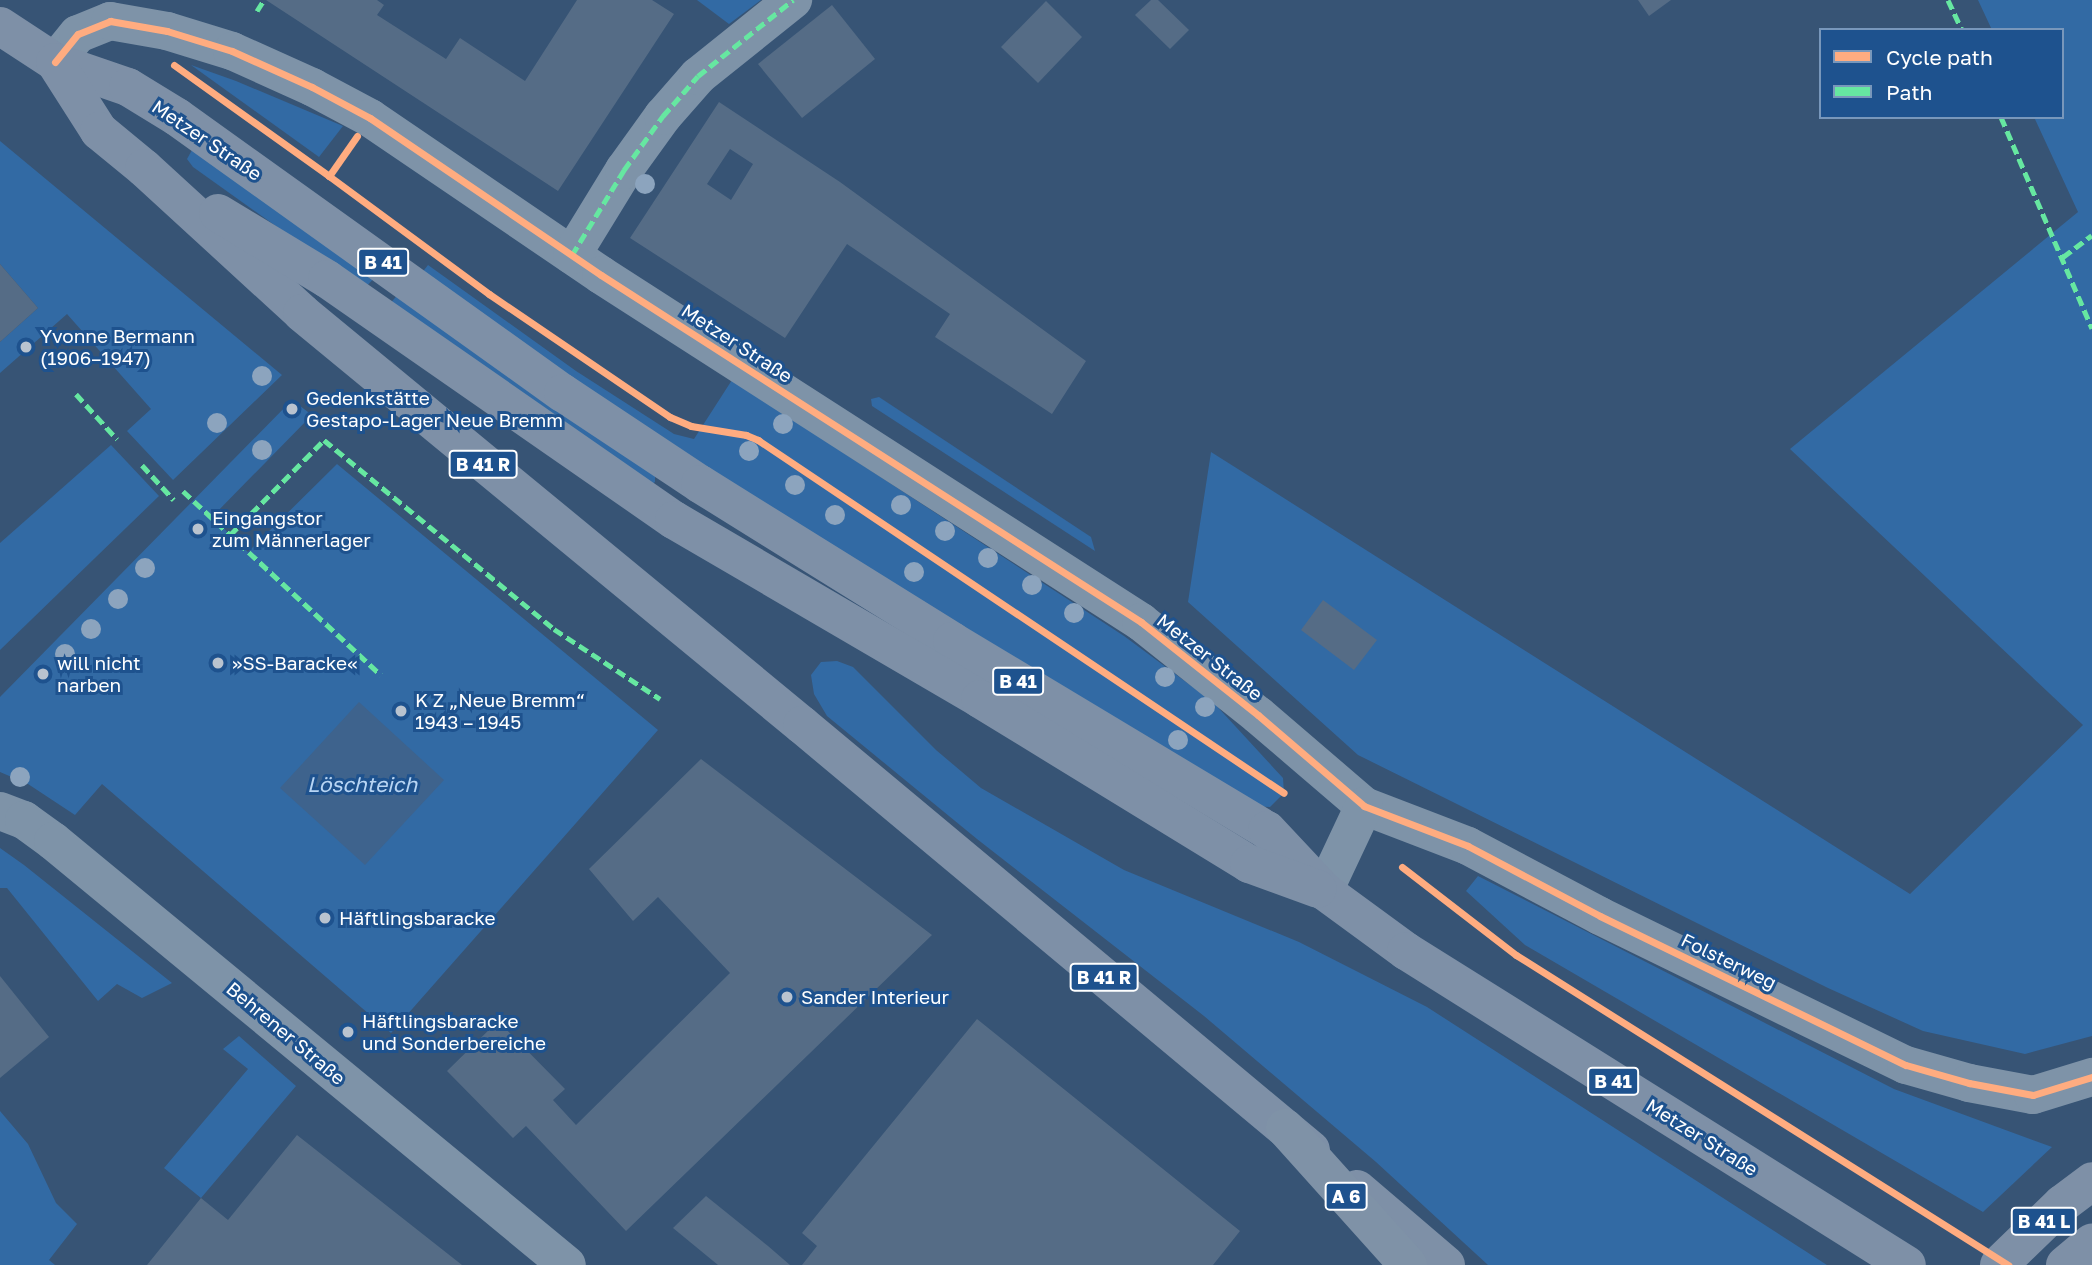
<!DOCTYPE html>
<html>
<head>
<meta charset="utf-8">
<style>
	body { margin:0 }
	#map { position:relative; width:2092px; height:1265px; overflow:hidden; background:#375475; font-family:"Golos Text",sans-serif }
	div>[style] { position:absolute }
	.green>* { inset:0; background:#326aa4 }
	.water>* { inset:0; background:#3e638d }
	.building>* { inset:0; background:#556c86 }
	.street>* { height:38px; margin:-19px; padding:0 19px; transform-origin:19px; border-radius:19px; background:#7e93a8 }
	.primary>* { height:38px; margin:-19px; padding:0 19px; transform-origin:19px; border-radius:19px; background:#7e90a7 }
	.highway>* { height:38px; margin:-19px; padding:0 19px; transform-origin:19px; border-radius:19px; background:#7f92a7 }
	.quiet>* { height:5px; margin-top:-2.5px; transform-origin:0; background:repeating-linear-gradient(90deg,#66e7a1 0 10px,transparent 0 15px) }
	.cycleway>* { height:7px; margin:-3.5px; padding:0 3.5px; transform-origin:3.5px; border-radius:3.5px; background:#ffac80 }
	.trees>* { width:20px; height:20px; margin:-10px; border-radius:50%; background:#8ca4be }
	.dots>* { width:19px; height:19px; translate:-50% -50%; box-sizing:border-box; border:4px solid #1e528e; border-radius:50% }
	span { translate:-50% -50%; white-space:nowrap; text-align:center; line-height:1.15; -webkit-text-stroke:6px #1e528e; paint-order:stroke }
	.shield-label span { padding:2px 5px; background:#1e528e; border:2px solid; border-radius:5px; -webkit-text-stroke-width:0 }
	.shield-label { font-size:18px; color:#fff; font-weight:700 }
	.street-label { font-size:19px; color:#fff }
	.poi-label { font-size:19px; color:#fff }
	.left { translate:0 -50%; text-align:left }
	.water-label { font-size:21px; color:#b8d5f4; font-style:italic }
	.legend { position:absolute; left:1819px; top:28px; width:245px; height:91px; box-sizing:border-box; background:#1e528e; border:2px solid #7897bb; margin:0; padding:9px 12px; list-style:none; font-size:21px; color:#fff }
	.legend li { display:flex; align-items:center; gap:14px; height:35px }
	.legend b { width:35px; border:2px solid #7897bb }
</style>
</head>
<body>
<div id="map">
	<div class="green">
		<i style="clip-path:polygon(697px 0,761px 0,729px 24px)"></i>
		<i style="clip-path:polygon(1978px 0,2092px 0,2092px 1036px,2025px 1054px,1923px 1031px,1828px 988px,1358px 755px,1188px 602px,1211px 452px,1910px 894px,2083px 725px,1790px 449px,2078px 212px,2034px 117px,2062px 117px,2062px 30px,1992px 30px)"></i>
		<i style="clip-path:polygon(191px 65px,236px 81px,343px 126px,319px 157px)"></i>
		<i style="clip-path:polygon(0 141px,282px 375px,173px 480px,127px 431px,151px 409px,67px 314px,0 373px,0 342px,38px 308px,0 264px)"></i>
		<i style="clip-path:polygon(192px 150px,376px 276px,364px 289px,193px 167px,187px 159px)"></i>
		<i style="clip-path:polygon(428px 265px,576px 371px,674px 434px,694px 439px,732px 380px,1124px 636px,1213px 702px,1283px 778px,1284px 793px,1270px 807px,1251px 806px,708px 472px,421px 274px)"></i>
		<i style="clip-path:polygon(400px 292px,655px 473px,655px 482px,649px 486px,388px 306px)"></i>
		<i style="clip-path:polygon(879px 397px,1091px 537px,1095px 551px,872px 406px,871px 399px)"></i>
		<i style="clip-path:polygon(292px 400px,312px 415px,212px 517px,248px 552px,337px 464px,658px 730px,391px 1033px,102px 784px,75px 815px,28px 784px,0 772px,0 697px)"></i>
		<i style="clip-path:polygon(111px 445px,159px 496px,0 650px,0 543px)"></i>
		<i style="clip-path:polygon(837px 661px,853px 667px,936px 750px,981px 788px,1124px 870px,1299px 942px,1427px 1007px,1827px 1265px,1488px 1265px,1376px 1162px,1204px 1016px,977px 839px,827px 716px,814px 694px,811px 675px,821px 662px)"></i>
		<i style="clip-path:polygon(0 848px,24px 865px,172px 983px,142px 998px,117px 984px,98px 1001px,7px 888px,0 888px)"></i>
		<i style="clip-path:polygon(1478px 876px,1894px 1089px,2052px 1147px,1983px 1212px,1525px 945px,1466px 891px)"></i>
		<i style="clip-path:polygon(239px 1036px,296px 1086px,201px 1198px,164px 1168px,248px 1069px,223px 1049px)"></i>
		<i style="clip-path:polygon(0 1111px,28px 1144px,56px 1203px,77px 1224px,49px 1260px,55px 1265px,0 1265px)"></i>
	</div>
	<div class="water">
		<i style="clip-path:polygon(359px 702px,444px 780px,365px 865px,280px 788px)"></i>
	</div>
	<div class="building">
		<i style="clip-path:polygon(266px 0,377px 0,384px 5px,377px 15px,446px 59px,460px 38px,525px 81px,577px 0,652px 0,674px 14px,558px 191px)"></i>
		<i style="clip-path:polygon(1151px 0,1158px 0,1189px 30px,1170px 49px,1135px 15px)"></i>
		<i style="clip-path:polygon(1638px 0,1671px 0,1649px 16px)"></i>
		<i style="clip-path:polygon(1046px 1px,1082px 37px,1038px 83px,1001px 47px)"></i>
		<i style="clip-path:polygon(832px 5px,875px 59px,802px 118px,758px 64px)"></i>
		<i style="clip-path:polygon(evenodd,719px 102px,840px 182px,1086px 361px,1052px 414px,935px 337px,950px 314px,847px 244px,785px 338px,630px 238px,719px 102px,730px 149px,753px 164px,731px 200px,707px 184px,730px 149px)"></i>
		<i style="clip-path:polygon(0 264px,38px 308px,0 342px)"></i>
		<i style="clip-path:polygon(1323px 600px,1377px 640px,1354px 670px,1301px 630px)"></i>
		<i style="clip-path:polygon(701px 759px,932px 935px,626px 1231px,526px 1126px,513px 1138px,447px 1071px,498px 1021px,565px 1089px,553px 1100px,576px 1125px,730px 973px,658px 897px,633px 921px,589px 869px)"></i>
		<i style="clip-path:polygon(0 976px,49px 1037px,0 1078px)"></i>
		<i style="clip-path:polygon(977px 1019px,1240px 1231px,1213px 1265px,802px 1265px,817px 1246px,802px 1233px)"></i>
		<i style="clip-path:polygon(297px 1135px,462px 1265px,147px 1265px,201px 1198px,228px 1220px)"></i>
		<i style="clip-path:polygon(706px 1196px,768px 1246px,790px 1265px,718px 1265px,673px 1228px)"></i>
	</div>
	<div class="street">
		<i style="left:55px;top:62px;width:36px;rotate:-51deg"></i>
		<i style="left:78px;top:34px;width:35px;rotate:-22deg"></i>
		<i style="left:110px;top:21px;width:58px;rotate:10deg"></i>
		<i style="left:167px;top:31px;width:68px;rotate:17.1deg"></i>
		<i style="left:232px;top:51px;width:88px;rotate:24.2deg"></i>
		<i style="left:312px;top:87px;width:66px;rotate:28.1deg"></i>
		<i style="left:370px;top:118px;width:279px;rotate:34.2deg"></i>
		<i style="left:601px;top:275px;width:642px;rotate:32.72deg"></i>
		<i style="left:1141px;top:622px;width:149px;rotate:38.5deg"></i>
		<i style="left:1258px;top:715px;width:140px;rotate:40.6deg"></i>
		<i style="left:1364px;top:806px;width:111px;rotate:21deg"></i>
		<i style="left:1468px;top:846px;width:149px;rotate:27.9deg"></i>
		<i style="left:1600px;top:916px;width:340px;rotate:26deg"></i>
		<i style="left:1906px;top:1065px;width:66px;rotate:15.9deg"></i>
		<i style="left:1969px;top:1083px;width:65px;rotate:10.6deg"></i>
		<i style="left:2033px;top:1095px;width:62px;rotate:-17deg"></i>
		<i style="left:572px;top:255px;width:100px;rotate:-58.5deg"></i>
		<i style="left:624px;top:170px;width:67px;rotate:-54.2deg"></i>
		<i style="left:663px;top:116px;width:53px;rotate:-48.8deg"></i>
		<i style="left:698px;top:76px;width:122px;rotate:-38.7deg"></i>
		<i style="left:0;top:811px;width:26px;rotate:21deg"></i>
		<i style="left:24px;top:820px;width:36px;rotate:36deg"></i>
		<i style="left:53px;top:841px;width:666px;rotate:39.52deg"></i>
		<i style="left:1324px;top:891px;width:94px;rotate:-64.8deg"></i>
	</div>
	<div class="primary">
		<i style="left:0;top:26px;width:66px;rotate:33.2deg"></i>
		<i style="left:55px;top:62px;width:77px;rotate:18.9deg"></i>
		<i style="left:128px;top:87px;width:57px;rotate:31.5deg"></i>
		<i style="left:177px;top:117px;width:475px;rotate:35.6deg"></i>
		<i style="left:563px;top:393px;width:164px;rotate:33.6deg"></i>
		<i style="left:700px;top:484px;width:297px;rotate:31.9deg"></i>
		<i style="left:952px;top:641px;width:367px;rotate:31deg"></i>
		<i style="left:1267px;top:830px;width:83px;rotate:46.9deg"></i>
		<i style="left:1324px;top:891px;width:102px;rotate:36.2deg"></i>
		<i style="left:1406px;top:951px;width:591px;rotate:32.08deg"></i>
		<i style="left:55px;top:62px;width:82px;rotate:57.5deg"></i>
		<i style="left:99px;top:131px;width:58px;rotate:39.4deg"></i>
		<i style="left:144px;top:168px;width:214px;rotate:42.5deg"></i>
		<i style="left:302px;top:313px;width:648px;rotate:39.49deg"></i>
		<i style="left:802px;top:725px;width:663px;rotate:39.86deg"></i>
		<i style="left:218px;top:213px;width:127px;rotate:31.2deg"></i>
		<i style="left:327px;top:279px;width:422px;rotate:34.8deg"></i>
		<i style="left:674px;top:520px;width:355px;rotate:30.3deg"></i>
		<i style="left:980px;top:699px;width:316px;rotate:31.5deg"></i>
		<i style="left:1249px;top:864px;width:73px;rotate:19.9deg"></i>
		<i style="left:1357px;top:1189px;width:117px;rotate:40.5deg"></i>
		<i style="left:1999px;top:1265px;width:88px;rotate:-44.1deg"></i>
		<i style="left:2062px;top:1204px;width:38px;rotate:-37deg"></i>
		<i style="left:2065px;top:1265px;width:35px;rotate:-40deg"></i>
	</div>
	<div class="highway">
		<i style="left:1285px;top:1128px;width:184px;rotate:48.1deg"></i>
	</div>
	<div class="quiet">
		<i style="left:1948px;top:0;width:33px;rotate:65deg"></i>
		<i style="left:257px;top:11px;width:13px;rotate:-58deg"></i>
		<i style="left:2001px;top:117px;width:230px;rotate:66.7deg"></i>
		<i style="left:572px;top:255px;width:100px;rotate:-58.5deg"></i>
		<i style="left:624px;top:170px;width:67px;rotate:-54.2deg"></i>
		<i style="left:663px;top:116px;width:53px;rotate:-48.8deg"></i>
		<i style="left:698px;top:76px;width:122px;rotate:-38.7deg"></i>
		<i style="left:2063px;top:257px;width:36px;rotate:-37deg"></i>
		<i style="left:76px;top:394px;width:61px;rotate:47.7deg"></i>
		<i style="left:142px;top:465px;width:47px;rotate:47.6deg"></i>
		<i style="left:183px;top:491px;width:270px;rotate:42.9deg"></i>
		<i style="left:230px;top:535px;width:134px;rotate:-45.3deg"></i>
		<i style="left:324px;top:440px;width:298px;rotate:39.4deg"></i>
		<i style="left:554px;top:629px;width:127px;rotate:33.4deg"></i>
	</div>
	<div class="cycleway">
		<i style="left:55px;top:62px;width:36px;rotate:-51deg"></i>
		<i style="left:78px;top:34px;width:35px;rotate:-22deg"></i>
		<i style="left:110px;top:21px;width:58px;rotate:10deg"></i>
		<i style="left:167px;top:31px;width:68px;rotate:17.1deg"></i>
		<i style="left:232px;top:51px;width:88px;rotate:24.2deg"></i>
		<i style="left:312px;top:87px;width:66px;rotate:28.1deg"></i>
		<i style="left:370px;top:118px;width:279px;rotate:34.2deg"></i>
		<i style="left:601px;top:275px;width:642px;rotate:32.72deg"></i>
		<i style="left:1141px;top:622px;width:149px;rotate:38.5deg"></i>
		<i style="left:1258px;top:715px;width:140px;rotate:40.6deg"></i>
		<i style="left:1364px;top:806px;width:111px;rotate:21deg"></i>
		<i style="left:1468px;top:846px;width:149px;rotate:27.9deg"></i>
		<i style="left:1600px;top:916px;width:340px;rotate:26deg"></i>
		<i style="left:1906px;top:1065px;width:66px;rotate:15.9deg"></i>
		<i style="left:1969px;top:1083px;width:65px;rotate:10.6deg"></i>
		<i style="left:2033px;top:1095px;width:62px;rotate:-17deg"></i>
		<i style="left:174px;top:65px;width:191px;rotate:35.6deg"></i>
		<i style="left:357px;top:136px;width:49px;rotate:125deg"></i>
		<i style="left:329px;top:176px;width:199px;rotate:36.4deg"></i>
		<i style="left:489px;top:294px;width:219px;rotate:34.2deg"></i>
		<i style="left:670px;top:417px;width:23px;rotate:23deg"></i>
		<i style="left:691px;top:426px;width:56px;rotate:9.3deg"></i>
		<i style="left:746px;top:435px;width:13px;rotate:23deg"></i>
		<i style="left:758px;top:440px;width:633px;rotate:33.87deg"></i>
		<i style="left:1402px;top:867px;width:144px;rotate:37.7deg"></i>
		<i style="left:1516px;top:955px;width:582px;rotate:32.21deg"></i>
	</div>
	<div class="trees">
		<i style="left:645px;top:184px"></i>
		<i style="left:262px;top:376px"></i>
		<i style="left:217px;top:423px"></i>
		<i style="left:783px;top:424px"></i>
		<i style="left:262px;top:450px"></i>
		<i style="left:749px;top:451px"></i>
		<i style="left:795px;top:485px"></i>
		<i style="left:901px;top:505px"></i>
		<i style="left:835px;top:515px"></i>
		<i style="left:945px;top:531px"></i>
		<i style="left:988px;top:558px"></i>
		<i style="left:145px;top:568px"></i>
		<i style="left:914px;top:572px"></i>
		<i style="left:1032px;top:585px"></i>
		<i style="left:118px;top:599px"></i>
		<i style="left:1074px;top:613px"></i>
		<i style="left:91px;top:629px"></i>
		<i style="left:65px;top:654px"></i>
		<i style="left:1165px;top:677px"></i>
		<i style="left:1205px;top:707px"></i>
		<i style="left:1178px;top:740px"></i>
		<i style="left:20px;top:777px"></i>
	</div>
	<div class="dots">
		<i style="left:26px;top:347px;background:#b9c3cf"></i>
		<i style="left:292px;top:409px;background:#b9c3cf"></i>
		<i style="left:198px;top:529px;background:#b9c3cf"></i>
		<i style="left:218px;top:663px;background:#b9c3cf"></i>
		<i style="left:43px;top:674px;background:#b9c3cf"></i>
		<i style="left:401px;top:711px;background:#b9c3cf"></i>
		<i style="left:325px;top:918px;background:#b9c3cf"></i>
		<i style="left:787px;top:997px;background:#b9c3cf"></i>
		<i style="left:348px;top:1032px;background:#b9c3cf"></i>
	</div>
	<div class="shield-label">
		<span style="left:383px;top:262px">B 41</span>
		<span style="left:483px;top:464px">B 41 R</span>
		<span style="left:1018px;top:681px">B 41</span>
		<span style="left:1104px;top:977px">B 41 R</span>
		<span style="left:1613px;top:1081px">B 41</span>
		<span style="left:1346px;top:1196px">A 6</span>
		<span style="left:2044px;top:1221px">B 41 L</span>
	</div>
	<div class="street-label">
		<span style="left:207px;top:140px;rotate:34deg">Metzer Straße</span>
		<span style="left:737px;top:343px;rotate:33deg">Metzer Straße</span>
		<span style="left:1210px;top:657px;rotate:38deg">Metzer Straße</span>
		<span style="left:1729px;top:961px;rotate:26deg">Folsterweg</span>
		<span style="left:286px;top:1033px;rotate:40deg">Behrener Straße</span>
		<span style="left:1702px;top:1137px;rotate:32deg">Metzer Straße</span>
	</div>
	<div class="poi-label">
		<span class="left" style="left:40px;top:347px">Yvonne Bermann<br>(1906–1947)</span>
		<span class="left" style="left:306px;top:409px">Gedenkstätte<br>Gestapo-Lager Neue Bremm</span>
		<span class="left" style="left:212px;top:529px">Eingangstor<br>zum Männerlager</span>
		<span class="left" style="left:57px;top:674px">will nicht<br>narben</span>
		<span class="left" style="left:232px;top:663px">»SS-Baracke«</span>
		<span class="left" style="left:415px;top:711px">K Z „Neue Bremm“<br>1943 – 1945</span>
		<span class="left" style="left:339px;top:918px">Häftlingsbaracke</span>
		<span class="left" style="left:801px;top:997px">Sander Interieur</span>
		<span class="left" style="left:362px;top:1032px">Häftlingsbaracke<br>und Sonderbereiche</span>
	</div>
	<div class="water-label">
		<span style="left:362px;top:784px">Löschteich</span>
	</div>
	<ul class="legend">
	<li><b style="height:9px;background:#ffac80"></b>Cycle path</li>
	<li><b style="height:9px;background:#66e7a1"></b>Path</li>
	</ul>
</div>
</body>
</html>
